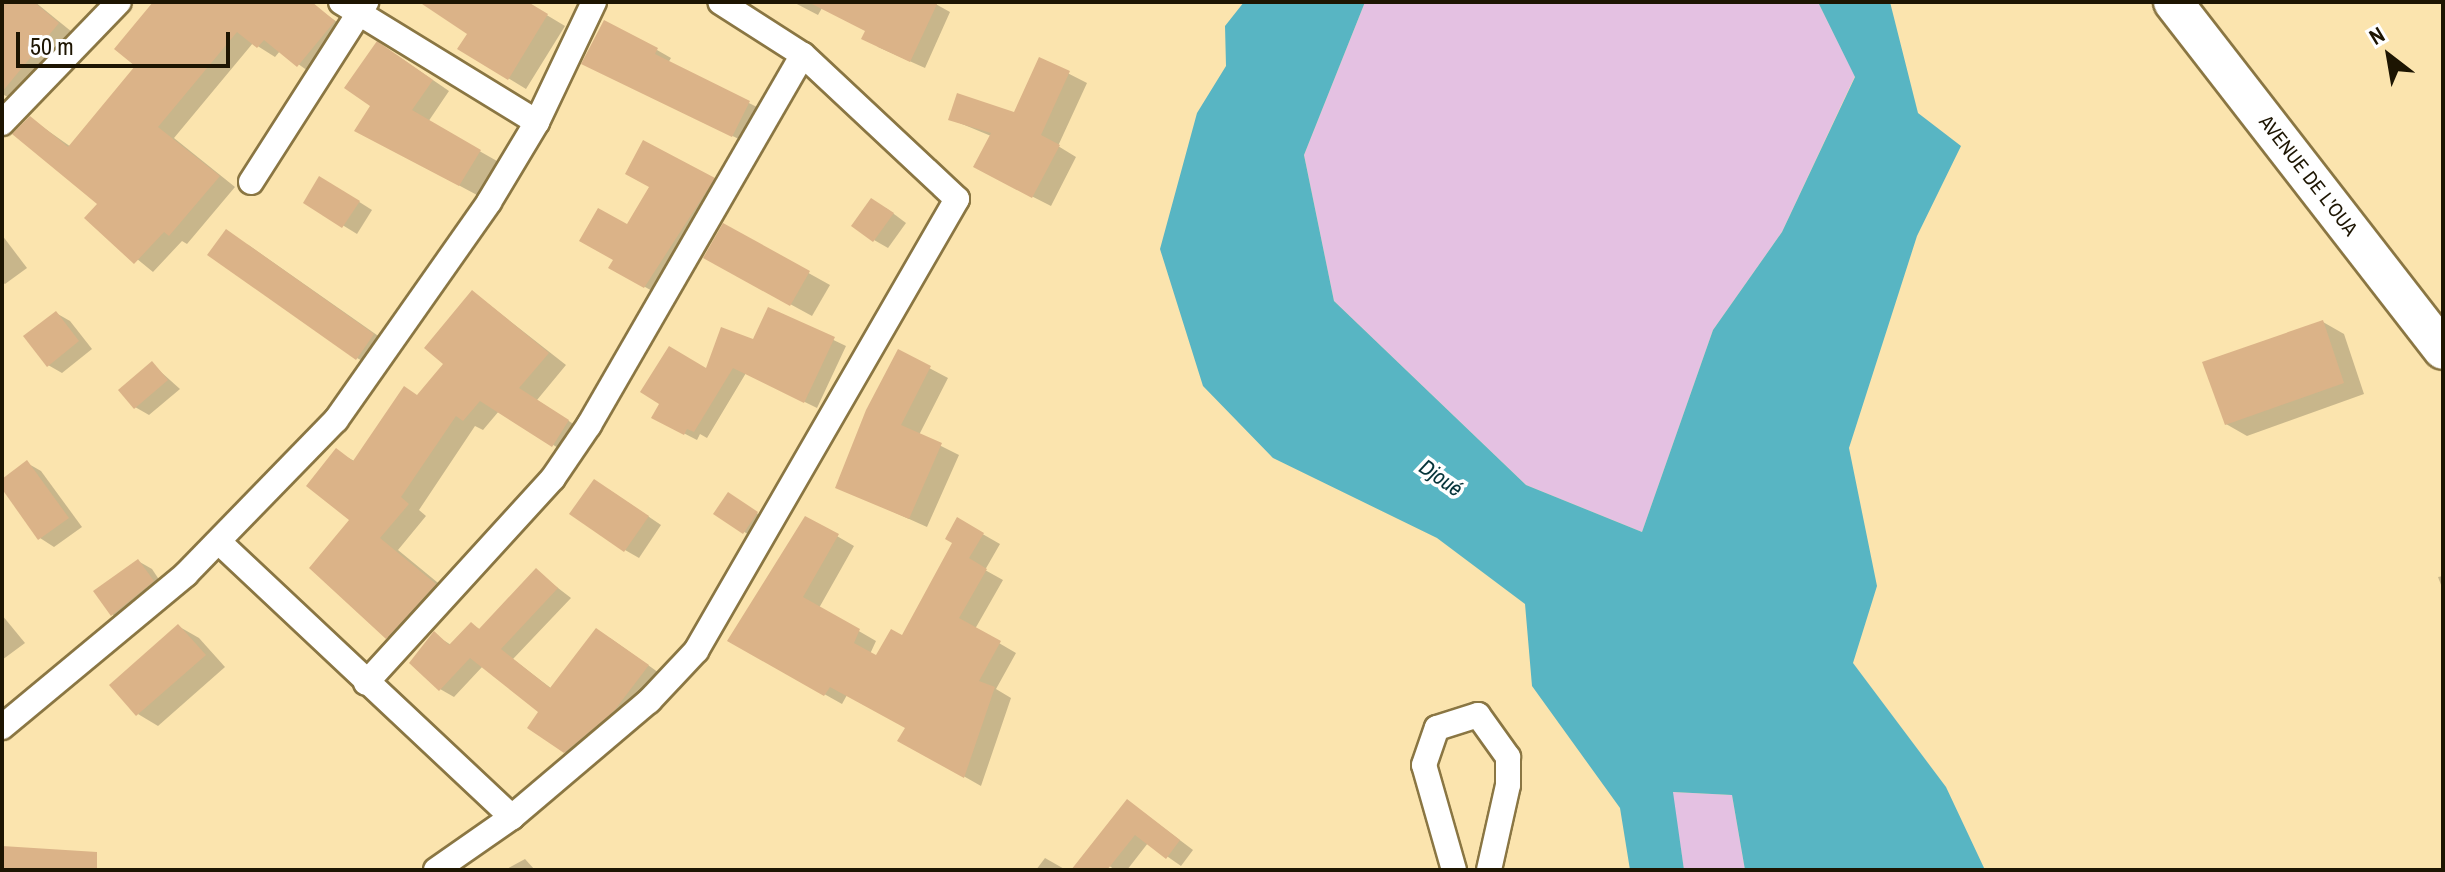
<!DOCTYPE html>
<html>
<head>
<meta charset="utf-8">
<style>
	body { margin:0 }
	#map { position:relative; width:2445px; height:872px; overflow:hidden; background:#fbe4ae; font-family:"Archivo Narrow",sans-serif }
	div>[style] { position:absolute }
	.green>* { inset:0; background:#e4c1e2 }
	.water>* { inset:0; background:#58b5c3 }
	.shadow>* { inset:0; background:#0003 }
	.building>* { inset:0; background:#dbb388 }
	.roads { filter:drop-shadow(2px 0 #8a7643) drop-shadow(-2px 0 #8a7643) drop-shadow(0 2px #8a7643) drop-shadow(0 -2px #8a7643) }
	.street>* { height:24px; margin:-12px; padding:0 12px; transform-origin:12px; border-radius:12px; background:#fff }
	.primary>* { height:38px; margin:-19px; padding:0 19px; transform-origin:19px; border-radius:19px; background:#fff }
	span { translate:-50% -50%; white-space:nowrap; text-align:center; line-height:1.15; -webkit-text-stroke:7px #fff; paint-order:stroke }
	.street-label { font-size:20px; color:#1d1502 }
	.water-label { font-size:22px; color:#05343a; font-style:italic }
	.frame { position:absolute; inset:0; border:4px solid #1d1502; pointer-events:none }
	.north { position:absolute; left:2349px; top:16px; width:80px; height:80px; -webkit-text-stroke:6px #fff; paint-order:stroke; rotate:329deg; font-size:22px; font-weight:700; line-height:32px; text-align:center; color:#1d1502 }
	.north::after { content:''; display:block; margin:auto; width:28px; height:36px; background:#1d1502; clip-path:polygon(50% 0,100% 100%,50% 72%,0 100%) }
	.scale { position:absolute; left:16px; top:32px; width:214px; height:36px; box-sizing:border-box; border:4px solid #1d1502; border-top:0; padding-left:10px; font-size:24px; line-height:28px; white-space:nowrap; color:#1d1502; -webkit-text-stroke:6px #fff; paint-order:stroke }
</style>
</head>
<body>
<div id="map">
	<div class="green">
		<i style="clip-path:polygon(1365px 2px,1818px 2px,1855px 76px,1782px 232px,1713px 330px,1642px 532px,1526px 485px,1334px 301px,1304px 155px)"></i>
		<i style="clip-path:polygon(1672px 792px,1732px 795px,1745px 870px,1684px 870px)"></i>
	</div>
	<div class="water">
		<i style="clip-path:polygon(1244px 2px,1365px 2px,1304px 155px,1334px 301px,1526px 485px,1642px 532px,1713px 330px,1782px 232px,1855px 77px,1818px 2px,1890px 2px,1918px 113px,1961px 146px,1917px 236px,1849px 448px,1877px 586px,1853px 663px,1946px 787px,1985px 870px,1745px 870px,1732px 795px,1673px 792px,1684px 870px,1630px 870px,1620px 808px,1532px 686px,1525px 604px,1437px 538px,1273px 458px,1203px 386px,1160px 249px,1197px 113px,1226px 66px,1225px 26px)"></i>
	</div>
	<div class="shadow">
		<i style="clip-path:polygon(2px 2px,35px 2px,72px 32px,12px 99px,2px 94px)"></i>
		<i style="clip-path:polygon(154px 2px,309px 2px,351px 32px,315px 76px,280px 51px,275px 57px,253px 43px,174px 138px,235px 187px,187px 244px,182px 241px,153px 272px,87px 218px,100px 204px,30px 118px,71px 147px,138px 65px)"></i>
		<i style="clip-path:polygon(423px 2px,525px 2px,565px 26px,526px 89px,460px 49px,469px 33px)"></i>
		<i style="clip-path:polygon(793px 2px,932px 2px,950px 12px,925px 68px,878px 47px,867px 31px,822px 8px,818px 15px)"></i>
		<i style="clip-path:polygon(657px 50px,671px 58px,668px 63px,763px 110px,747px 143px,598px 71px)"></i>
		<i style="clip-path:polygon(395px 54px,449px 91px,428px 122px,497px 161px,477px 195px,374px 140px,372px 106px)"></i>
		<i style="clip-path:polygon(1040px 59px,1087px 83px,1058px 146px,1076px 157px,1051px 206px,994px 177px,991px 136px,950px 119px,1015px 115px)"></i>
		<i style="clip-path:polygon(714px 179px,731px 190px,663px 297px,611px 268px,651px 187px)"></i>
		<i style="clip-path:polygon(334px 186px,372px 210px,357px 234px,305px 202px)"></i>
		<i style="clip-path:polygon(886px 208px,906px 223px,888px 248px,874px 240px)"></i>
		<i style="clip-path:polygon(724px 226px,830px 285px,812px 316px,726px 269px)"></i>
		<i style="clip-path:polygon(2px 235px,27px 268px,5px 284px,2px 282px)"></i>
		<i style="clip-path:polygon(247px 244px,394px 347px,378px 370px,357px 358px)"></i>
		<i style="clip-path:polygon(473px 292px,566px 365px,537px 400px,587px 433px,571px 456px,499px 411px,483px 430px,475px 426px,419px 510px,426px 516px,398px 550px,454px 596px,406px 648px,387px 637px,336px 451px,356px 462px,418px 397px,446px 364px)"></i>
		<i style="clip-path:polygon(769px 309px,846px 346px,817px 408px,746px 373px,707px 438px,700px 434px,697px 440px,666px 424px,707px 371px,754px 342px)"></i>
		<i style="clip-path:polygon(56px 313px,70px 321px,92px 349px,62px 373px,48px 365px)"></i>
		<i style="clip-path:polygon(2323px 322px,2344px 334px,2364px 394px,2247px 436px,2226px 424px)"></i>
		<i style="clip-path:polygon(899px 352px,948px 378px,919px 435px,959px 455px,927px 527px,838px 487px)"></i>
		<i style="clip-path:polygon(152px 364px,180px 389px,149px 415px,135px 407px)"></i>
		<i style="clip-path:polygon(27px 463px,41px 471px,82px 527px,54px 547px,40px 538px,2px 486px)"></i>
		<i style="clip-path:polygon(608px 489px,661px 525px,639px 558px,625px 550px)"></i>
		<i style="clip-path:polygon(742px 503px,770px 522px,758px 541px,716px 513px)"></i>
		<i style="clip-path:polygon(806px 518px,854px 546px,819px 608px,876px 641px,870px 654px,877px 657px,903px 638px,955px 542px,958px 520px,1000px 544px,985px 570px,1003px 580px,975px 629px,1016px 653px,996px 689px,1011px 698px,981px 786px,900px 740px,907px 728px,847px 695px,842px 704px,730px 641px)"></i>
		<i style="clip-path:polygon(138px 561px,152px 569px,166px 590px,126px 623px,112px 614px)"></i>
		<i style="clip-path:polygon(536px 571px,571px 598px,513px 659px,552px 689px,610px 638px,662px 675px,579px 760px,565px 752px,541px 711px,483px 666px,454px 697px,440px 689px,434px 634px,451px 645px,471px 624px,481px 630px)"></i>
		<i style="clip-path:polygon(2443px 576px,2443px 590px,2438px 577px)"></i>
		<i style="clip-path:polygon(2px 615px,25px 643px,2px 660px)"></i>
		<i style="clip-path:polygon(178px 626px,199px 638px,225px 667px,158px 726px,138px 714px)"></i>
		<i style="clip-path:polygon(1128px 801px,1193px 850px,1181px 866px,1148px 843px,1127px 870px,1115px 870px,1089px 851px)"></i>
		<i style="clip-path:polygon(1045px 858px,1066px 870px,1036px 870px)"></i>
		<i style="clip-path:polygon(525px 859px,535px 870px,505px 870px)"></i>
	</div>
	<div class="building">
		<i style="clip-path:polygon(2px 2px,34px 2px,59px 23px,2px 92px)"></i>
		<i style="clip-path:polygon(153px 2px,312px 2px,335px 21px,297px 67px,264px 40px,257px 48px,237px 32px,158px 127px,220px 176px,169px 236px,164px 232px,134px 264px,84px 218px,97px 204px,12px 134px,30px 116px,68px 147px,135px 66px,114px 49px)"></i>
		<i style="clip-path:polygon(419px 2px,528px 2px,548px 14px,508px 80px,457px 49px,467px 34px)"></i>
		<i style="clip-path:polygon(808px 2px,938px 2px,910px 62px,861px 39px,865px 31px)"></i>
		<i style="clip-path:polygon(604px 20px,658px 48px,655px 54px,750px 101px,732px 137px,581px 64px)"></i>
		<i style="clip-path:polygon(377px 41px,433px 80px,412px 110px,481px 150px,459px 186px,354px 131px,370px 106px,344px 88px)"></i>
		<i style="clip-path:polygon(1039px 57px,1070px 71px,1041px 135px,1060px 145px,1032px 198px,973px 167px,991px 133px,948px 120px,957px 93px,1014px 112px)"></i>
		<i style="clip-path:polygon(643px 140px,715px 178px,644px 288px,608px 268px,613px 260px,579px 241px,598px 208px,627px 224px,649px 187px,625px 174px)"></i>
		<i style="clip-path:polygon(319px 176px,360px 201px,342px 228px,303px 203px)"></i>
		<i style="clip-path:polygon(871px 198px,894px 213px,873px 242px,851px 226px)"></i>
		<i style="clip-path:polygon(723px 223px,810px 271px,790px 306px,703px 258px)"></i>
		<i style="clip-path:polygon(226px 229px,374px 334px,356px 360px,207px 255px)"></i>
		<i style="clip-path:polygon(472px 290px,549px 353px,519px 388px,569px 420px,552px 447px,480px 401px,463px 421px,456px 416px,401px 497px,409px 504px,380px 538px,436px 584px,386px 639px,309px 568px,349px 520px,306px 486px,336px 448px,353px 461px,404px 386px,417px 395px,443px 364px,424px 348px)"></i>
		<i style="clip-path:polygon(768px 307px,835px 337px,804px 403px,733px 368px,694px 432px,687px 429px,684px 435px,651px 418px,659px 404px,640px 392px,669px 346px,706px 368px,721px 327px,753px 339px)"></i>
		<i style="clip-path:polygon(56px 311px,79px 341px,47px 367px,23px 336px)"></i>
		<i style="clip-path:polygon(2323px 320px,2344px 383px,2225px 425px,2202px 362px)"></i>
		<i style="clip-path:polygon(898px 349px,931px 366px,901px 425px,942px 443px,909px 519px,835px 488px,866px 410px)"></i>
		<i style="clip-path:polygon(152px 361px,168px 380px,134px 409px,118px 390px)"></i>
		<i style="clip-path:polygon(27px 460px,69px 518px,38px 540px,2px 489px,2px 479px)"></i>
		<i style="clip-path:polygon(594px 479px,649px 516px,624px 552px,569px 514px)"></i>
		<i style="clip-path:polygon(728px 492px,758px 512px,743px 534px,713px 514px)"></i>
		<i style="clip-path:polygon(805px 516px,839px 534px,803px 597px,860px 629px,854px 643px,876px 655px,891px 629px,902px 635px,952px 543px,945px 539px,957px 517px,984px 533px,969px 558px,987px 569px,959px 618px,1001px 641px,979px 681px,995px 687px,964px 778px,897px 741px,905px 728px,830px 687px,824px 696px,727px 641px)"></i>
		<i style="clip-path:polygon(138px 559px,154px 581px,111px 616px,93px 591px)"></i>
		<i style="clip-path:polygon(536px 568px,558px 588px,501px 649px,550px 688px,596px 628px,649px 665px,614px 711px,564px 753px,527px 728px,538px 712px,470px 658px,439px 691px,409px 663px,434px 631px,449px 645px,471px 622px,479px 629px)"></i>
		<i style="clip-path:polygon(178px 624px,206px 655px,136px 716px,109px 685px)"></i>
		<i style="clip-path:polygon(1127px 799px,1180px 840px,1166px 859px,1135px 835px,1107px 870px,1071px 870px)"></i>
		<i style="clip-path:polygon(2px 846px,97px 852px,97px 870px,2px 870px)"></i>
	</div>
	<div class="roads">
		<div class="street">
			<i style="left:341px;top:2px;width:230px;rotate:31.5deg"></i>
			<i style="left:2px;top:123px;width:168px;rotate:-46deg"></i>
			<i style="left:251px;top:182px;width:214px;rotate:-57.4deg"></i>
			<i style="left:219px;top:542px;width:402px;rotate:43.2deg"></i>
			<i style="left:366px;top:683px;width:277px;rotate:-47.6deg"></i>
			<i style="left:553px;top:478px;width:64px;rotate:-55.8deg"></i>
			<i style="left:589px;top:425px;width:427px;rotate:-60deg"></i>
			<i style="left:2px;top:727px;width:239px;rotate:-39.7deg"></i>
			<i style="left:186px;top:574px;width:215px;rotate:-45.8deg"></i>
			<i style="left:336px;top:420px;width:266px;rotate:-54.9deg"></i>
			<i style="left:489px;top:202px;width:93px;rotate:-59deg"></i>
			<i style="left:537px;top:122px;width:133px;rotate:-64.6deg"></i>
			<i style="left:436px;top:870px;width:93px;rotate:-34.9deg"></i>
			<i style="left:512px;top:817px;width:180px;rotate:-40.3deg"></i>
			<i style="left:649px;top:701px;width:69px;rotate:-46.8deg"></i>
			<i style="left:696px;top:651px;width:522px;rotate:-60deg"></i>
			<i style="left:957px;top:199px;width:211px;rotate:-136.9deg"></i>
			<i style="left:803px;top:55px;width:98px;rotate:-147.4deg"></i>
			<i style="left:1454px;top:870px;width:109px;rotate:-105.9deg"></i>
			<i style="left:1424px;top:765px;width:39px;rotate:-71deg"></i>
			<i style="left:1437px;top:728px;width:43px;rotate:-17.6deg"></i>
			<i style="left:1478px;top:715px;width:52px;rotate:54.5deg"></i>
			<i style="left:1508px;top:757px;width:28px;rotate:90deg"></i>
			<i style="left:1508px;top:785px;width:87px;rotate:102.6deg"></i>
		</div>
		<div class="primary">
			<i style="left:2173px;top:2px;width:440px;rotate:52.2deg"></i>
		</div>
	</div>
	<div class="street-label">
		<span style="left:2309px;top:175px;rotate:52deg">AVENUE DE L'OUA</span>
	</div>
	<div class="water-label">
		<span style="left:1441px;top:478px;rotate:35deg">Djoué</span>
	</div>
	<div class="frame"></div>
	<div class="north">N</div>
	<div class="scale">50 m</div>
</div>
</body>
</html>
